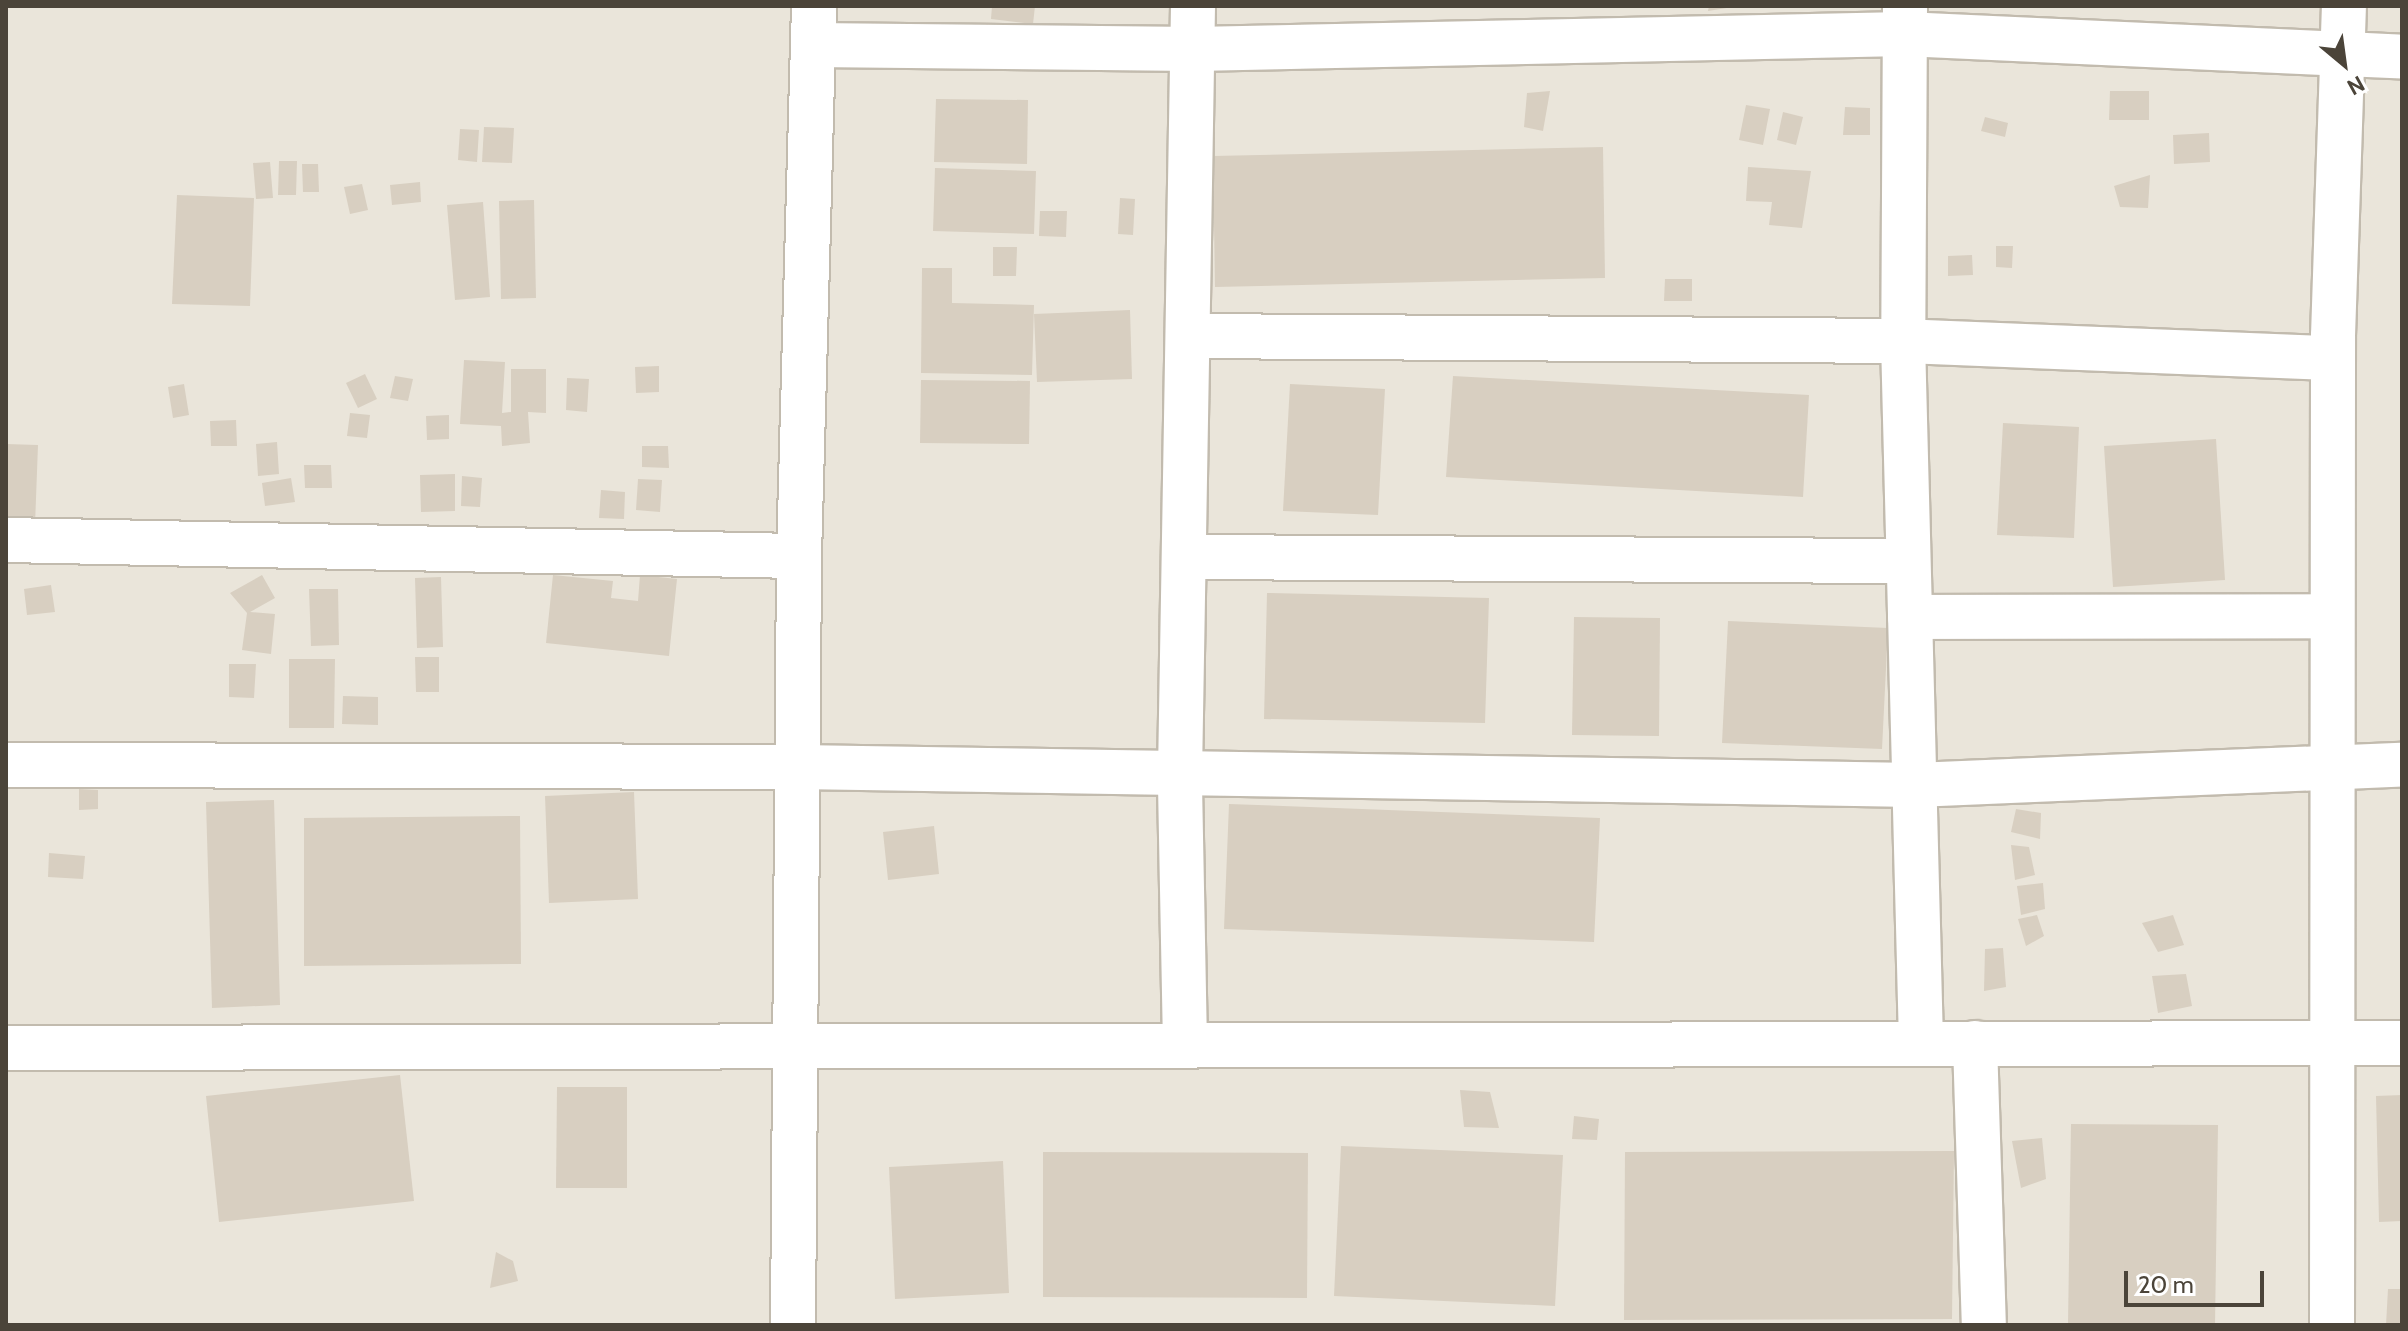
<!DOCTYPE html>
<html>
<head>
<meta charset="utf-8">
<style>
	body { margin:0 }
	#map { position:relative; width:2408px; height:1331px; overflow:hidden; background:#f6f3ec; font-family:Cabin,sans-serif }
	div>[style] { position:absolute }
	.residential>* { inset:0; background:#eae5da }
	.building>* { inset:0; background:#d8cfc1 }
	.roads { filter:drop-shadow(2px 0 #c2bbae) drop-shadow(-2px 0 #c2bbae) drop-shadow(0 2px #c2bbae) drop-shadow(0 -2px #c2bbae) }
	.street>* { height:44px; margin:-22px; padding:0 22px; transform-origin:22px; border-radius:22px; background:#fff }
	span { translate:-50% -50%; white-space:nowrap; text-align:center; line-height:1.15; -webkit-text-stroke:6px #fff; paint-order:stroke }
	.frame { position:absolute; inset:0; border:8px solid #4b4439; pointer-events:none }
	.north { position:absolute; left:2304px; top:24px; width:80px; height:80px; -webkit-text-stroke:6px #fff; paint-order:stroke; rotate:151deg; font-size:22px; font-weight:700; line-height:32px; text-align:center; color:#4b4439 }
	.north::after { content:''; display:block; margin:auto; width:28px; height:36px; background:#4b4439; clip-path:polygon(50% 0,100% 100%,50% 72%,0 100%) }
	.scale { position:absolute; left:2124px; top:1271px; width:140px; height:36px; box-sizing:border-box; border:4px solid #4b4439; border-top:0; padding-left:10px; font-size:24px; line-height:28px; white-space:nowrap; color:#4b4439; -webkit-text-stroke:6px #fff; paint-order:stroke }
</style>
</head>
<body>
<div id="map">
	<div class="residential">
		<i style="clip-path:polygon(6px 6px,2402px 6px,2402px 1325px,6px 1325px)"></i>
	</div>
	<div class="building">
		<i style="clip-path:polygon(992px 6px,1035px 6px,1033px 24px,991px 19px)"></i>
		<i style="clip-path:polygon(1709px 6px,1739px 6px,1708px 11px)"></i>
		<i style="clip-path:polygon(1550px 91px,1543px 131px,1524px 127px,1527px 93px)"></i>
		<i style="clip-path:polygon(2110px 91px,2149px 91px,2149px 120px,2109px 120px)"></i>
		<i style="clip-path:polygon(936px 99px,1028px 100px,1027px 164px,934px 162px)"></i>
		<i style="clip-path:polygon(1746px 105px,1770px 109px,1763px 145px,1739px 140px)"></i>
		<i style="clip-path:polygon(1845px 107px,1870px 108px,1870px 135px,1843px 135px)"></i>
		<i style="clip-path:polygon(1783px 112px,1803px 117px,1796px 145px,1777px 140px)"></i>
		<i style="clip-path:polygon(1985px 117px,2008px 123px,2005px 137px,1981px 131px)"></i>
		<i style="clip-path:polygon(484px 127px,514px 128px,512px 163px,482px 162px)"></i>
		<i style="clip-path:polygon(460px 129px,479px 130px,477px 162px,458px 160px)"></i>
		<i style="clip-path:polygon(2209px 133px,2210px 162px,2174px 164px,2173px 135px)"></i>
		<i style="clip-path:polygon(1603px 147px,1605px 278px,1215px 287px,1213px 156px)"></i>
		<i style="clip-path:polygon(279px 161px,297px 161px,296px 195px,278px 195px)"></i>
		<i style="clip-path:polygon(270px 162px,273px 198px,256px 199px,253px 163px)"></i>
		<i style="clip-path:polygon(302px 164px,318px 164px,319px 192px,303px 192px)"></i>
		<i style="clip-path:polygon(1748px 167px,1811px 171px,1802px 228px,1769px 225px,1772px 202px,1746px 201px)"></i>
		<i style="clip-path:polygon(935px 168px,1036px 171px,1034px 234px,933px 231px)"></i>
		<i style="clip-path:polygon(2150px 175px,2148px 208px,2120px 207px,2114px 186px)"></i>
		<i style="clip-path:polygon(420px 182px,421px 202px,392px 205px,390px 185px)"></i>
		<i style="clip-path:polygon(362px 184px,368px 210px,350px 214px,344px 187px)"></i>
		<i style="clip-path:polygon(177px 195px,254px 198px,250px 306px,172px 304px)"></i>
		<i style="clip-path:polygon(1120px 198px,1135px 199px,1133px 235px,1118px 234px)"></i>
		<i style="clip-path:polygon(534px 200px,536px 298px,501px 299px,499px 201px)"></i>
		<i style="clip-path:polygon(483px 202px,490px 297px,455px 300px,447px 205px)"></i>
		<i style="clip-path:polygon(1040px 211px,1067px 211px,1066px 237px,1039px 236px)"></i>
		<i style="clip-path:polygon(1996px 246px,2013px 246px,2012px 268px,1996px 267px)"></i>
		<i style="clip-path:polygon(993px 247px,1017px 247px,1016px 276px,993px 276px)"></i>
		<i style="clip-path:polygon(1972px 255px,1973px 275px,1948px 276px,1948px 256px)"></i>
		<i style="clip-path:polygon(922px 268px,952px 268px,952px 303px,1034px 305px,1032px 375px,921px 373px)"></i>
		<i style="clip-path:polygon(1665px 279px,1692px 279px,1692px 301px,1664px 301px)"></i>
		<i style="clip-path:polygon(1130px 310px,1132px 379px,1037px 382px,1034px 314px)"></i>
		<i style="clip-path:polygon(464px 360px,505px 362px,502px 413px,511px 412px,511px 369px,546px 369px,546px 413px,528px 412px,530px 443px,502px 446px,501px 426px,460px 424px)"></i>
		<i style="clip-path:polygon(659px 366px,659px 392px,636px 393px,635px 367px)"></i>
		<i style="clip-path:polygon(365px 374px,377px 399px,358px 408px,346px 383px)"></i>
		<i style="clip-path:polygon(395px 376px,413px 379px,408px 401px,390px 398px)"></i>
		<i style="clip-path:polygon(1453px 376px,1809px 395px,1803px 497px,1446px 477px)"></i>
		<i style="clip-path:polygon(567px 378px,589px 379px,587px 412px,566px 410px)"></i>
		<i style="clip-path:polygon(921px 380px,1030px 381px,1029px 444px,920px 443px)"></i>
		<i style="clip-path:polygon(184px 384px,189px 415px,173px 418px,168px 387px)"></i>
		<i style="clip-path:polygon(1290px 384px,1385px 389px,1378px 515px,1283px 511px)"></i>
		<i style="clip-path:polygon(350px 413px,370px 415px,367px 438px,347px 436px)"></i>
		<i style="clip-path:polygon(449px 415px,449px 439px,427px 440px,426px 416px)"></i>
		<i style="clip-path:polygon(236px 420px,237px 446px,211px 446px,210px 421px)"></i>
		<i style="clip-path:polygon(2003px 423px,2079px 427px,2074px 538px,1997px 535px)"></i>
		<i style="clip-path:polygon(2216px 439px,2225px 580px,2113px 587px,2104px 446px)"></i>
		<i style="clip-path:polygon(277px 442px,279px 474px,258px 476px,256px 444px)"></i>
		<i style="clip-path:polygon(6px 444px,38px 445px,35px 525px,6px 524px)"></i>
		<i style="clip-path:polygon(642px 446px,668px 446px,669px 468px,642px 467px)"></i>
		<i style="clip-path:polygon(304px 465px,331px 465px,332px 488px,305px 488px)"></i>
		<i style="clip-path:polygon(455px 474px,455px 511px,421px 512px,420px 475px)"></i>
		<i style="clip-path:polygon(462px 476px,482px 478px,480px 507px,461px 506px)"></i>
		<i style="clip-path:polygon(291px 478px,295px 502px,265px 506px,262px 483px)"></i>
		<i style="clip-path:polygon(638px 479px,662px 480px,660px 512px,636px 510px)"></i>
		<i style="clip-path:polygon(601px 490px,625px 492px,624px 519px,599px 518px)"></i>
		<i style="clip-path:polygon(262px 575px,275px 598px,250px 612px,275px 614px,271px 654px,242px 650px,247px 613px,230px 593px)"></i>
		<i style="clip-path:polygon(553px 575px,613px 581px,611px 598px,638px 601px,640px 575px,677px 579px,669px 656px,546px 643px)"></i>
		<i style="clip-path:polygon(441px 577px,443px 647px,417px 648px,415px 578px)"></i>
		<i style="clip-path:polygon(51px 585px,55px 612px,27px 615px,24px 589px)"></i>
		<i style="clip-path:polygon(309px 589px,338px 589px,339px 645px,311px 646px)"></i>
		<i style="clip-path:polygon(1267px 593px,1489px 598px,1485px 723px,1264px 719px)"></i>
		<i style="clip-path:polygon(1574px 617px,1660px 618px,1659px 736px,1572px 735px)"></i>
		<i style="clip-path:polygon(1728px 621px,1888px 628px,1882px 749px,1722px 743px)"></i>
		<i style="clip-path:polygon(415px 657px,439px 657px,439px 692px,416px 692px)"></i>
		<i style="clip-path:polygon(289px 659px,335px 659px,334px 728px,289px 728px)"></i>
		<i style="clip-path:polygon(229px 664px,256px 664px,254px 698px,229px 697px)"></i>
		<i style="clip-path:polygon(343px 696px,378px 697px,378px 725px,342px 724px)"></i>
		<i style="clip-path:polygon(79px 789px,98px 790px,98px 809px,79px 810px)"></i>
		<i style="clip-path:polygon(634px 792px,638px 899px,549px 903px,545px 796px)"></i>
		<i style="clip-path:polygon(274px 800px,280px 1005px,212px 1008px,206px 802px)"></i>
		<i style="clip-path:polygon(1229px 804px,1600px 818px,1594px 942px,1224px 929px)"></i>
		<i style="clip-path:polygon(2016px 809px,2041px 813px,2040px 839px,2011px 832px)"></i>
		<i style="clip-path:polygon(520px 816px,521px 964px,304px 966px,304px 818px)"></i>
		<i style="clip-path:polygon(934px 826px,939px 874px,888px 880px,883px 832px)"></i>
		<i style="clip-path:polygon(2011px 845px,2029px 847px,2035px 875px,2015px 880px)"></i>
		<i style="clip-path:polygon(49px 853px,85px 856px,83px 879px,48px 877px)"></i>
		<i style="clip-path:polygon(2043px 883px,2045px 909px,2021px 915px,2017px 886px)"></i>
		<i style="clip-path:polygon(2037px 915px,2044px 936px,2026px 946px,2018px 919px)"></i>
		<i style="clip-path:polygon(2173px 915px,2184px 945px,2158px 952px,2142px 923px)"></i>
		<i style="clip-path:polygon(2003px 948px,2006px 987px,1984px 991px,1985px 949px)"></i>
		<i style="clip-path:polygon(2186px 974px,2192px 1006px,2158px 1013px,2152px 976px)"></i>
		<i style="clip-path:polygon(400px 1075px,414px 1201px,219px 1222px,206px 1096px)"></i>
		<i style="clip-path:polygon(557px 1087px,627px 1087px,627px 1188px,556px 1188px)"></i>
		<i style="clip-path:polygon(1460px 1090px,1490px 1092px,1499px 1128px,1464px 1127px)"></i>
		<i style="clip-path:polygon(2402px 1095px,2402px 1221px,2379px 1222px,2376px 1096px)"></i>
		<i style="clip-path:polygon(1574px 1116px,1599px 1119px,1597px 1140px,1572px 1139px)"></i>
		<i style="clip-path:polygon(2071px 1124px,2218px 1125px,2215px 1325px,2068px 1325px)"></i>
		<i style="clip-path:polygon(2042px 1138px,2046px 1179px,2021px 1188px,2012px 1141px)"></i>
		<i style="clip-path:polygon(1341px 1146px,1563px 1155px,1555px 1306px,1334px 1296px)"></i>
		<i style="clip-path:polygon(1954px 1151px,1952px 1319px,1624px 1320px,1625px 1152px)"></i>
		<i style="clip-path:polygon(1043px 1152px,1308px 1153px,1307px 1298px,1043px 1297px)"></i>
		<i style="clip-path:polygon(1003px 1161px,1009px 1293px,895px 1299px,889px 1167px)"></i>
		<i style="clip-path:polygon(496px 1252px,513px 1261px,518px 1281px,490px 1288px)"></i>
		<i style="clip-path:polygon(2388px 1289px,2402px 1289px,2402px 1325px,2386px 1325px)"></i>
	</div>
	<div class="roads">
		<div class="street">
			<i style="left:1905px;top:6px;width:335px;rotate:90.3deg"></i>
			<i style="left:1903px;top:341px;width:701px;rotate:88.53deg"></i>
			<i style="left:813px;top:45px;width:382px;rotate:0.6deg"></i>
			<i style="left:1195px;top:49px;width:709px;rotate:-1.21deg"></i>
			<i style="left:1904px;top:34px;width:499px;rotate:2.6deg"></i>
			<i style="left:1189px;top:336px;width:714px;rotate:0.4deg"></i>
			<i style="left:1903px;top:341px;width:430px;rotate:2.3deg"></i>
			<i style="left:6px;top:540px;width:793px;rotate:1.16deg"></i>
			<i style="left:1184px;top:557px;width:724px;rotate:0.32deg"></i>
			<i style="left:1910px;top:617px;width:422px;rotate:-0.1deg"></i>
			<i style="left:6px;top:765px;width:792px;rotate:0.14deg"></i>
			<i style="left:798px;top:767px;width:1117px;rotate:0.92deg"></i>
			<i style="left:1915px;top:785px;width:487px;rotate:-2.4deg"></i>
			<i style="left:1975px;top:1043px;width:282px;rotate:88.2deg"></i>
			<i style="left:1185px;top:1045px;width:271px;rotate:-91.1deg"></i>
			<i style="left:1180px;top:774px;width:768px;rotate:-89.03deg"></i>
			<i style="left:6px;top:1048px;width:2396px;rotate:-0.12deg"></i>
			<i style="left:793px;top:1325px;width:769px;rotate:-89.55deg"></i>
			<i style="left:799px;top:556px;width:550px;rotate:-88.44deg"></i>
			<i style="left:2332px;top:1325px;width:989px;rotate:-89.94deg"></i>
			<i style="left:2333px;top:336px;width:330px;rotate:-88.1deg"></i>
		</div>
	</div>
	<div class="frame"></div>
	<div class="north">N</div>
	<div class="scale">20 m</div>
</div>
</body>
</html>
